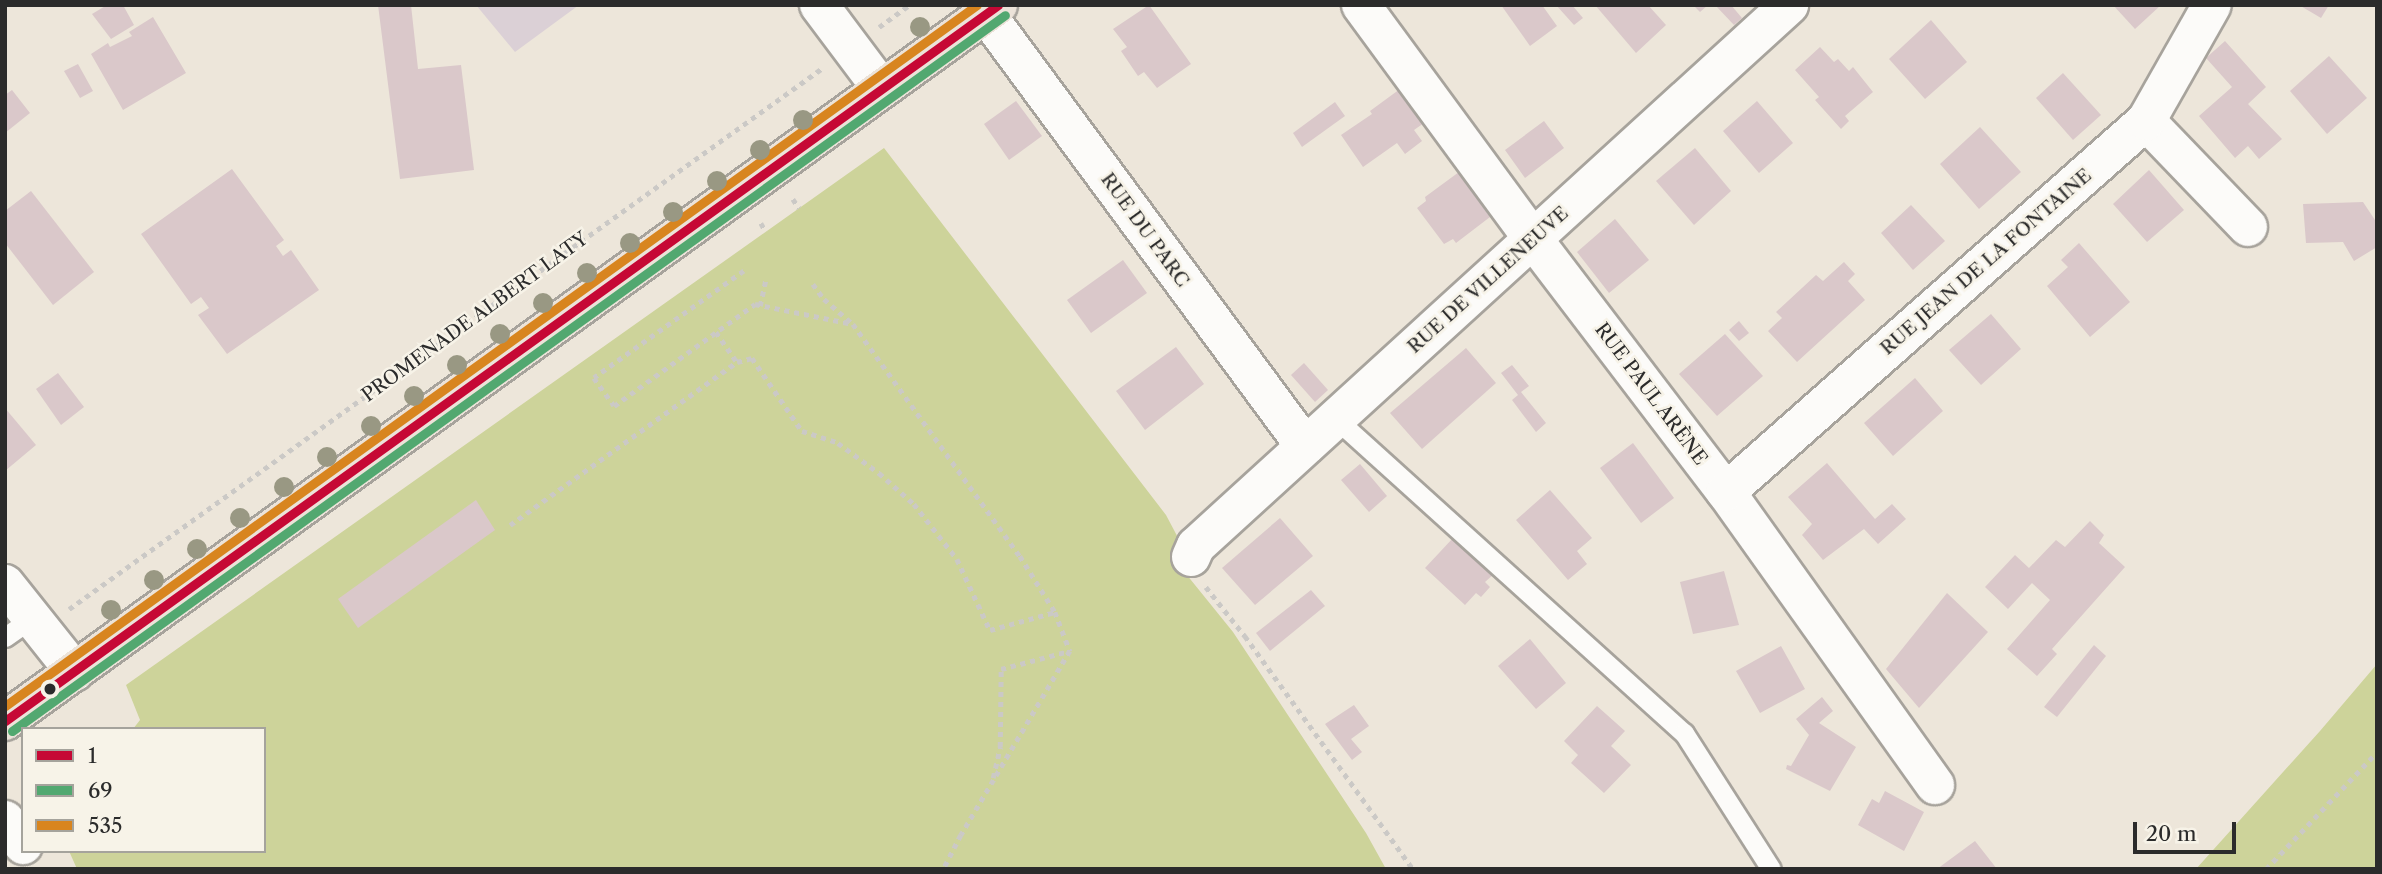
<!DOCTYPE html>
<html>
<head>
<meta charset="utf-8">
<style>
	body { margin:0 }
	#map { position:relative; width:2382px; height:874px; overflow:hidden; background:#ede6da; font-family:"Libre Caslon Text",serif }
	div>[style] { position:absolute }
	.industrial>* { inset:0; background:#dbd0d6 }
	.green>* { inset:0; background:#cdd39a }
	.building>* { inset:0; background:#dac8ca }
	.path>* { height:4.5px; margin-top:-2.25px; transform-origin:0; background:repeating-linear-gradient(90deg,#cbc9c6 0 5px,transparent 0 10px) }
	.roads { filter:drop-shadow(2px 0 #a7a39c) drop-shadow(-2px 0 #a7a39c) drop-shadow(0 2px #a7a39c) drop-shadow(0 -2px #a7a39c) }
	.lane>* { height:19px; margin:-9.5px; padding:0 9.5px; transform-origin:9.5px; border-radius:9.5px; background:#fcfbf9 }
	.street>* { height:38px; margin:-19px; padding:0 19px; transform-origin:19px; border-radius:19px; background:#fcfbf9 }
	.primary>* { height:38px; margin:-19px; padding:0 19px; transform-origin:19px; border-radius:19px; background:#ece3d9 }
	.bus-1>* { height:9px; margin:-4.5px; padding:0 4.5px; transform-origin:4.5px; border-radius:4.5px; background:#c60835 }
	.bus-2>* { height:9px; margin:-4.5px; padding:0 4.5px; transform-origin:4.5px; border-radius:4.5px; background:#52a870 }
	.bus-3>* { height:9px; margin:-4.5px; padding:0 4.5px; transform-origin:4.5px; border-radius:4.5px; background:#d8851f }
	.trees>* { width:20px; height:20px; margin:-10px; border-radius:50%; background:#999883 }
	.dots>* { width:19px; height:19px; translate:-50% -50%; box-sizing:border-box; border:4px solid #f7f3e8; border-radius:50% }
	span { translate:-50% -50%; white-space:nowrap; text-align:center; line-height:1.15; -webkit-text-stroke:5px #f7f3e8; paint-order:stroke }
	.street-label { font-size:19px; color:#2b2b2b }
	.frame { position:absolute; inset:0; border:7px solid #2b2b2b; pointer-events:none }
	.legend { position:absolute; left:21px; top:727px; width:245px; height:126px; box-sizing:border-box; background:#f7f3e8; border:2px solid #a5a39c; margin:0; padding:9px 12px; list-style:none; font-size:21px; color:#2b2b2b }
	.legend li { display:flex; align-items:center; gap:14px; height:35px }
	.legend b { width:35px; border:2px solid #a5a39c }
	.scale { position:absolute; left:2133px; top:822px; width:103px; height:32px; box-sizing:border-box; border:4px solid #2b2b2b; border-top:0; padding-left:9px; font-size:21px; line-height:24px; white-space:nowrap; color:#2b2b2b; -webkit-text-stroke:5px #f7f3e8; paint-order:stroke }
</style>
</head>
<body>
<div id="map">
	<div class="industrial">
		<i style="clip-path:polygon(476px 5px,579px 5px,515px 52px)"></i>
	</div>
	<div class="green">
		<i style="clip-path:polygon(884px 148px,1166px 515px,1184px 549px,1178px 564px,1233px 632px,1366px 833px,1386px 869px,77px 869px,69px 851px,264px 851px,264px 729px,133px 729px,140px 720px,126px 685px)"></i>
		<i style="clip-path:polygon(2377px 664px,2377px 869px,2196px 869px,2320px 731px)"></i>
	</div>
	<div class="building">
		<i style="clip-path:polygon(107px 5px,123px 5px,134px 25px,111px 39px,92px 14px)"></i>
		<i style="clip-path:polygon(378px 5px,411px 5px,418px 69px,461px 65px,474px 170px,400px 179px)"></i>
		<i style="clip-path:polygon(1149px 5px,1191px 64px,1157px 88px,1144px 72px,1138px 76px,1121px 51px,1127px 47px,1113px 29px)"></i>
		<i style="clip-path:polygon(1501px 5px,1542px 5px,1557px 26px,1530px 46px)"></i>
		<i style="clip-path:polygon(1556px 5px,1572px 5px,1583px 18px,1574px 25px)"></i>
		<i style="clip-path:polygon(1595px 5px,1648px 5px,1666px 25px,1636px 53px)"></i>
		<i style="clip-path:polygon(1693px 5px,1708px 5px,1700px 12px)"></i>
		<i style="clip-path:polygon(1715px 5px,1731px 5px,1742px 18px,1734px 25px)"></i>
		<i style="clip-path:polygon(2113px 5px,2161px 5px,2135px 29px)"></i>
		<i style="clip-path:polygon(2299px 5px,2329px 5px,2321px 18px)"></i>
		<i style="clip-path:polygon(153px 17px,186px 73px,123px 110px,91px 54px,108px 43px,110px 47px,132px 36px,129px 32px)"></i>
		<i style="clip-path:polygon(1931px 20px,1967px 62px,1925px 99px,1889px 59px)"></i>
		<i style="clip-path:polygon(2225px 41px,2266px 87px,2248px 104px,2282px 139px,2259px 159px,2248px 146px,2235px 158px,2199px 116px,2232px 87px,2206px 58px)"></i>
		<i style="clip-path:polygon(1820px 47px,1834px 62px,1838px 59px,1849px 71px,1853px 67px,1873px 92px,1845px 116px,1849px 121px,1841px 129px,1815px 100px,1819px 97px,1795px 70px)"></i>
		<i style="clip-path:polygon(2329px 56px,2367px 98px,2327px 134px,2290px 91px)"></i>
		<i style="clip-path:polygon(78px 64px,93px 91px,80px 98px,64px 71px)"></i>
		<i style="clip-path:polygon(2063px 73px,2101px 115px,2073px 140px,2036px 98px)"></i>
		<i style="clip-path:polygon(1400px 89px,1424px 123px,1414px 130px,1422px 141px,1405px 154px,1397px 143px,1363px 167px,1341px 135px,1372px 114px,1370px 111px)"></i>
		<i style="clip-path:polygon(12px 90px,30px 113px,5px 133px,5px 95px)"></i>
		<i style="clip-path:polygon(1016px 101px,1042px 136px,1009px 160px,984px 124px)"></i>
		<i style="clip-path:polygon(1757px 101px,1793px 143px,1759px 173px,1723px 131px)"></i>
		<i style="clip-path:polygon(1335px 102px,1345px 116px,1302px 147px,1293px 133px)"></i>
		<i style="clip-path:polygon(1544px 121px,1564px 148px,1525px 178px,1505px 150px)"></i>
		<i style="clip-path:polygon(1980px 127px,2021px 172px,1979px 209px,1940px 164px)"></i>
		<i style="clip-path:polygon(1695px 148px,1731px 191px,1694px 225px,1656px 181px)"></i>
		<i style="clip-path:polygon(232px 169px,284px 240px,276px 246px,283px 256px,291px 250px,319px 290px,227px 354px,198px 315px,209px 308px,201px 297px,191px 304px,141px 234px)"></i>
		<i style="clip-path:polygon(2149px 170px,2184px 210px,2147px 242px,2113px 204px)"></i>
		<i style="clip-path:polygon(1459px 172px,1490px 217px,1456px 243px,1453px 239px,1444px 244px,1417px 208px,1426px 201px,1425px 197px)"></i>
		<i style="clip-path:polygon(31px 191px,94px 272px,53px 305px,5px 243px,5px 211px)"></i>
		<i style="clip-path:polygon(2363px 202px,2377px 223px,2377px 247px,2354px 261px,2343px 242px,2306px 243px,2303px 204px)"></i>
		<i style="clip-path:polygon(1911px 205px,1945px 241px,1913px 270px,1881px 233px)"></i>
		<i style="clip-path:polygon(1615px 219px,1649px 260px,1609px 293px,1577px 252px)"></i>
		<i style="clip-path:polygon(2079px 243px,2130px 302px,2090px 337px,2047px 286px,2068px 267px,2061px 260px)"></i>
		<i style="clip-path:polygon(1123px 260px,1147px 293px,1091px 333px,1067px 300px)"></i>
		<i style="clip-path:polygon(1844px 262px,1855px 274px,1848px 281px,1865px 300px,1797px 362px,1768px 331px,1782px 318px,1776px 312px,1816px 275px,1823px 281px)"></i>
		<i style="clip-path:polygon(1991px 314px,2021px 349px,1981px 385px,1949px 350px)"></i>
		<i style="clip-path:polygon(1739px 321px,1749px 333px,1739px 341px,1729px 330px)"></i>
		<i style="clip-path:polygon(1725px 334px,1763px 376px,1717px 416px,1679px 374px)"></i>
		<i style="clip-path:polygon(1176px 347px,1204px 384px,1145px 430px,1116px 391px)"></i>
		<i style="clip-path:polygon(1466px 348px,1496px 383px,1422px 449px,1390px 413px)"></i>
		<i style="clip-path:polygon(1304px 363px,1328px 390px,1315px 402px,1291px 375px)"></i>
		<i style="clip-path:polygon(1512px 365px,1529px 386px,1521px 392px,1546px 423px,1536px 432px,1512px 400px,1518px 395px,1501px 373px)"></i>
		<i style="clip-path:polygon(58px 373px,84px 407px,61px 425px,36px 389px)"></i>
		<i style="clip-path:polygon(1915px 378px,1943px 411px,1893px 456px,1864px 423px)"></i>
		<i style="clip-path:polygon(5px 408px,36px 445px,5px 471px)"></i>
		<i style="clip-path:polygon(1633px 443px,1674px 498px,1641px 523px,1600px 468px)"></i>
		<i style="clip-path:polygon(1827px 463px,1875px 519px,1892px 504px,1906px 519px,1878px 544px,1864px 529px,1823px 560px,1802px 535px,1812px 524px,1788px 497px)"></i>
		<i style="clip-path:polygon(1360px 464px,1387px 496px,1369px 512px,1341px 480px)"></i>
		<i style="clip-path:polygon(1550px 490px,1592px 538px,1577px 551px,1587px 564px,1568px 580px,1516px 520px)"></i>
		<i style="clip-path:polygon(476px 500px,495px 530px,358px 628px,338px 599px)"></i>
		<i style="clip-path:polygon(1280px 518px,1313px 556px,1255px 605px,1222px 568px)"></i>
		<i style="clip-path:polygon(2090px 521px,2104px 535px,2099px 543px,2125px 567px,2052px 649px,2057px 654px,2037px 676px,2007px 649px,2050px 600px,2032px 583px,2008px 609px,1985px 587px,2015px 555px,2029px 568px,2056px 540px,2065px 547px)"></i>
		<i style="clip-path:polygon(1453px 538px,1494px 574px,1485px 582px,1490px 587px,1481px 597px,1476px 593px,1465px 605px,1425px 568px)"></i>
		<i style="clip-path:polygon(1724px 571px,1739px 625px,1693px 634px,1680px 582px)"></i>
		<i style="clip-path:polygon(1311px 590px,1325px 606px,1270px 651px,1256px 633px)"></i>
		<i style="clip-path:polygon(1947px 593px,1988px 632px,1919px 708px,1886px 669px)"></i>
		<i style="clip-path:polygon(1530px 639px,1566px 683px,1536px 709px,1498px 666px)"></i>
		<i style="clip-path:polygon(2094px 645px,2106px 656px,2057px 717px,2044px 707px)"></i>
		<i style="clip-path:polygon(1781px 646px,1805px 689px,1760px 713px,1736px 671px)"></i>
		<i style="clip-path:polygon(1822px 697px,1833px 711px,1819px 723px,1856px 747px,1830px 791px,1786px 769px,1787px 765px,1791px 766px,1809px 735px,1796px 719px)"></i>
		<i style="clip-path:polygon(1354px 705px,1369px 726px,1351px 739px,1362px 752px,1352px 760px,1325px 724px)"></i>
		<i style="clip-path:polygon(1597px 706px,1625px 731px,1611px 746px,1631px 765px,1604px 793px,1571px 763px,1578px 755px,1564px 741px)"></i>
		<i style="clip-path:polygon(1885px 791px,1924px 812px,1904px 851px,1858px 825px,1872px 799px,1879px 803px)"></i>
		<i style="clip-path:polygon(1975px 841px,1997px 869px,1937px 869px)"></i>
	</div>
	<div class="path">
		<i style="left:879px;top:27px;width:37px;rotate:-36deg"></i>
		<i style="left:793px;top:199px;width:11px;rotate:56deg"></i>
		<i style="left:761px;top:223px;width:10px;rotate:61deg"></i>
		<i style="left:744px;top:271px;width:184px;rotate:144.5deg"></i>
		<i style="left:594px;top:378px;width:34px;rotate:54deg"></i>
		<i style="left:614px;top:406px;width:174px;rotate:-35.9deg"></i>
		<i style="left:755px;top:304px;width:100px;rotate:11.5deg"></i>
		<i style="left:813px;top:284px;width:19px;rotate:54deg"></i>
		<i style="left:824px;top:299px;width:38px;rotate:41deg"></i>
		<i style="left:853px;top:324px;width:286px;rotate:54.3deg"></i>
		<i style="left:1020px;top:556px;width:66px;rotate:58deg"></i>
		<i style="left:760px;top:306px;width:29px;rotate:-78deg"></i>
		<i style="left:716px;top:332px;width:37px;rotate:55deg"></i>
		<i style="left:510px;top:525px;width:279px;rotate:-35.7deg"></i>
		<i style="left:737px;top:362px;width:16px;rotate:-15deg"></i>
		<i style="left:752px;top:358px;width:88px;rotate:55.6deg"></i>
		<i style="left:802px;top:431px;width:38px;rotate:18deg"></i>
		<i style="left:838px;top:443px;width:51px;rotate:36.2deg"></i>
		<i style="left:879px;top:473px;width:47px;rotate:41.5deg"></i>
		<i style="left:914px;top:504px;width:70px;rotate:52deg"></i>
		<i style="left:957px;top:559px;width:78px;rotate:65.1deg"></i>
		<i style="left:990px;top:630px;width:67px;rotate:-15.5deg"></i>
		<i style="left:1055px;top:612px;width:42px;rotate:69deg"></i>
		<i style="left:1070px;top:651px;width:214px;rotate:120.6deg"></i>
		<i style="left:961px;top:835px;width:38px;rotate:117deg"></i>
		<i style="left:1206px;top:587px;width:63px;rotate:51.5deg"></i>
		<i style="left:1245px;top:636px;width:287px;rotate:54.2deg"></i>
		<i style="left:69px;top:609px;width:926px;rotate:-35.68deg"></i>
		<i style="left:993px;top:778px;width:32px;rotate:-77deg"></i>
		<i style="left:1000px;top:747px;width:78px;rotate:-89.3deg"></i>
		<i style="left:1001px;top:669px;width:70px;rotate:-14.8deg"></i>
		<i style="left:2266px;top:869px;width:161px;rotate:-46.5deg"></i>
	</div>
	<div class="roads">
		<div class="lane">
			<i style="left:1335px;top:418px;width:470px;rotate:42.1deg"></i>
			<i style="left:1684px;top:733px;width:161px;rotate:57.4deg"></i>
			<i style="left:5px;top:637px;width:33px;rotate:-35deg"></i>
		</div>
		<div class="street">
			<i style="left:819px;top:5px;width:104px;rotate:53.2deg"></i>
			<i style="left:1361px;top:5px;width:290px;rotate:53.7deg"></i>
			<i style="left:1533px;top:239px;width:318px;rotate:52.7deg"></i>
			<i style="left:1726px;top:492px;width:360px;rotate:54.5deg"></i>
			<i style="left:986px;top:14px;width:537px;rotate:53.56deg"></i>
			<i style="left:2146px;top:121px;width:147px;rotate:46.1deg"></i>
			<i style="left:1726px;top:492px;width:560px;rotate:-41.46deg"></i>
			<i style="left:2146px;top:121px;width:133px;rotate:-60.4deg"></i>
			<i style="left:1191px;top:557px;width:12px;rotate:-66deg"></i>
			<i style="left:1196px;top:546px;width:803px;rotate:-42.37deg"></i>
			<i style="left:5px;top:584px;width:112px;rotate:51.5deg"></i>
			<i style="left:5px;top:820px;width:31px;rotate:54deg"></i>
		</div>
		<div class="primary">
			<i style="left:5px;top:721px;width:1224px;rotate:-35.79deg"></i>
		</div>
	</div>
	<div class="bus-1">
		<i style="left:5px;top:721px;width:1224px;rotate:-35.79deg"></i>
	</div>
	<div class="bus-2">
		<i style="left:12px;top:731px;width:1224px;rotate:-35.79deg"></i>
	</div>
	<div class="bus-3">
		<i style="left:5px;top:706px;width:1198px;rotate:-35.8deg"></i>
	</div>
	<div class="trees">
		<i style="left:920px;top:27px"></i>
		<i style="left:803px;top:120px"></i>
		<i style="left:760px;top:150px"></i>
		<i style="left:717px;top:181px"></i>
		<i style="left:673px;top:212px"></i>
		<i style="left:630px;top:243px"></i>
		<i style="left:587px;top:273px"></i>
		<i style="left:543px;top:303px"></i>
		<i style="left:500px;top:334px"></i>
		<i style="left:457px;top:365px"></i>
		<i style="left:414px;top:396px"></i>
		<i style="left:371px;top:426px"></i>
		<i style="left:327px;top:457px"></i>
		<i style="left:284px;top:487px"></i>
		<i style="left:240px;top:518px"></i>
		<i style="left:197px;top:549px"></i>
		<i style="left:154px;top:580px"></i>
		<i style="left:111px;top:610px"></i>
	</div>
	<div class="dots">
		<i style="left:50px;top:689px;background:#2b2b2b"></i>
	</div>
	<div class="street-label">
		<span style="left:1145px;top:230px;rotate:54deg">RUE DU PARC</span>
		<span style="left:1986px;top:262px;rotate:-41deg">RUE JEAN DE LA FONTAINE</span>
		<span style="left:1488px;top:280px;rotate:-42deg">RUE DE VILLENEUVE</span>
		<span style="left:475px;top:317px;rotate:-36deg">PROMENADE ALBERT LATY</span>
		<span style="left:1651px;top:394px;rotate:53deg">RUE PAUL ARÈNE</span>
	</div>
	<div class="frame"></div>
	<ul class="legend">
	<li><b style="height:9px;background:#c60835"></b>1</li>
	<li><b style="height:9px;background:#52a870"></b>69</li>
	<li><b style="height:9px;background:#d8851f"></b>535</li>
	</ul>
	<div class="scale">20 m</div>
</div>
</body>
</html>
